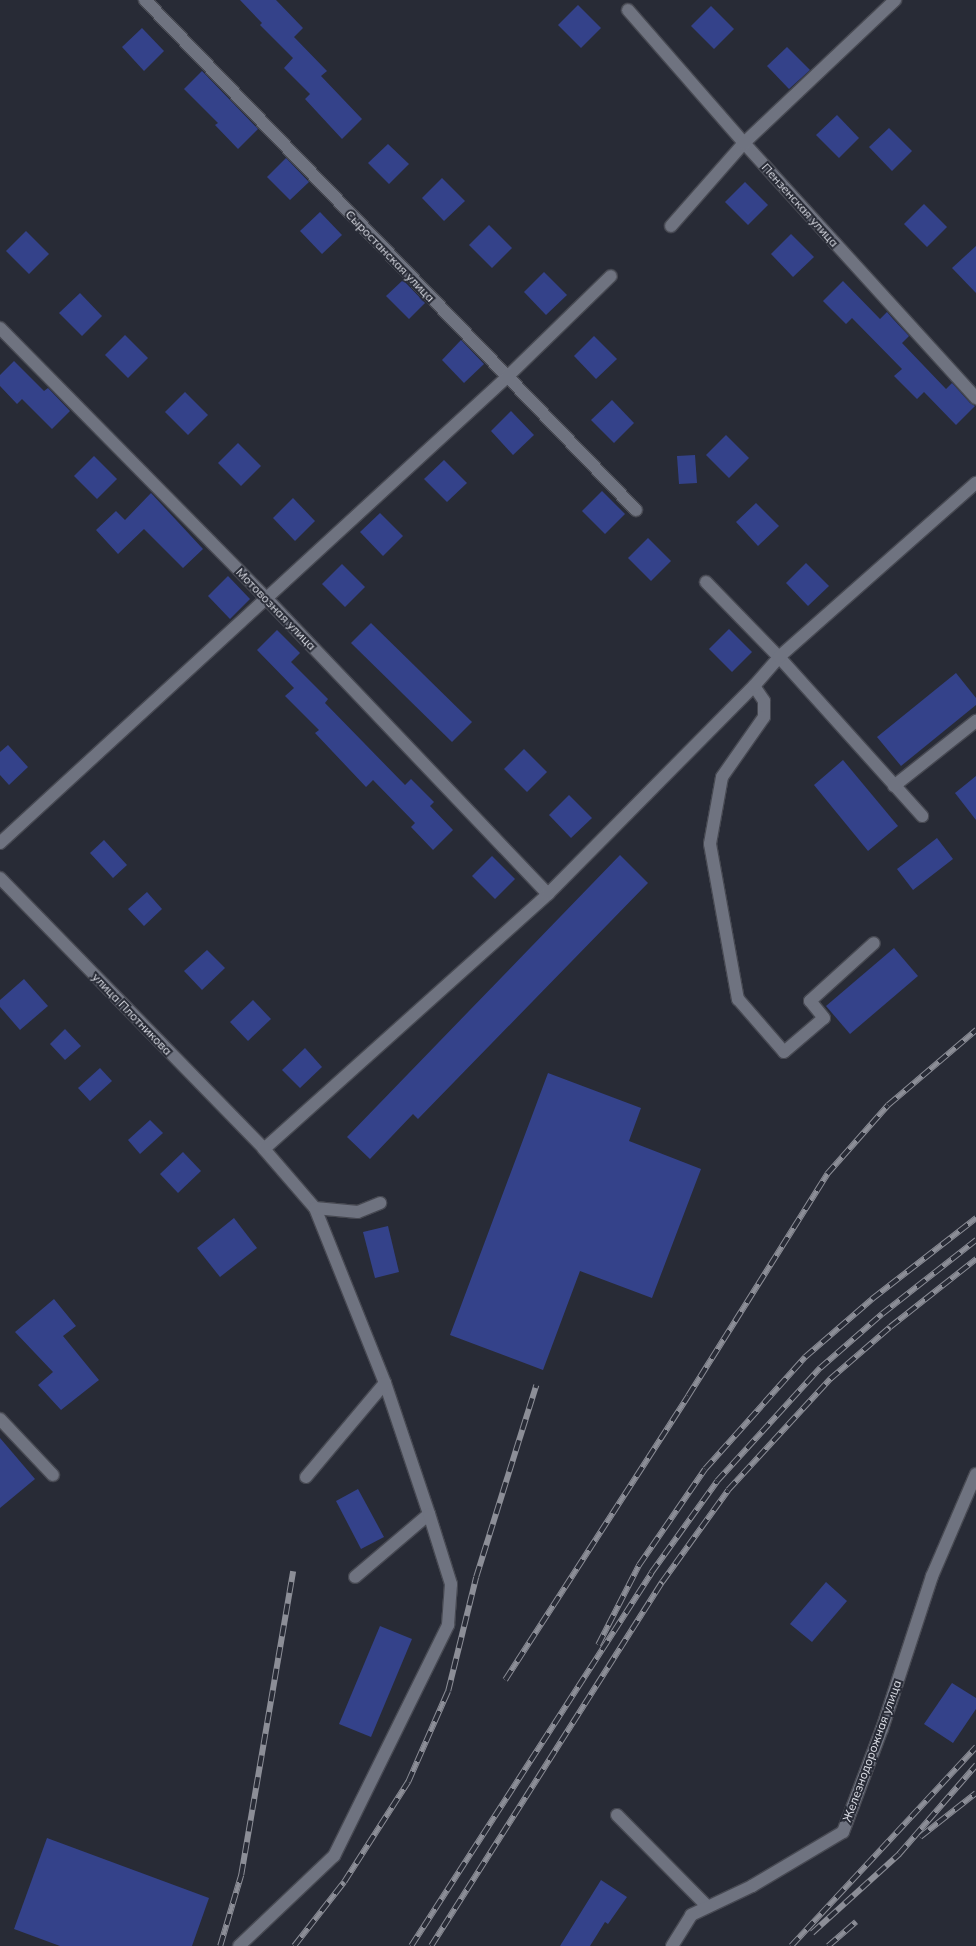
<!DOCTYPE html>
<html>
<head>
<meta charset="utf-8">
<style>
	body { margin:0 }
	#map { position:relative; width:976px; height:1946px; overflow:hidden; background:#282b36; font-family:Mulish,sans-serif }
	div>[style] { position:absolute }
	.building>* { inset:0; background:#34428a }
	.roads { filter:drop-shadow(1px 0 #474952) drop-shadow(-1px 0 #474952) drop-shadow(0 1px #474952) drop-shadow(0 -1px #474952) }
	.minor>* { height:12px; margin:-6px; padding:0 6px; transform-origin:6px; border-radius:6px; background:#6f7380 }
	.rail>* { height:5.5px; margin-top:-2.75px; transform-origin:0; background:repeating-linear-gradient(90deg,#282b36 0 11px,#8c8e97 0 22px); box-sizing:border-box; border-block:1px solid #8c8e97 }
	span { translate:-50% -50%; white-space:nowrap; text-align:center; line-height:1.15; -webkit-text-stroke:4px #282b36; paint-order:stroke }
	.street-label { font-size:12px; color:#dfe1e9 }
</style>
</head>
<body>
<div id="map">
	<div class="building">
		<i style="clip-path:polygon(240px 0,276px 0,303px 28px,294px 37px,327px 71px,321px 76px,362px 119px,342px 139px,305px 99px,310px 94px,284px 68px,293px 58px,260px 25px,262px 23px)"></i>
		<i style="clip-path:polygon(578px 5px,601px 28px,581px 48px,558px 25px)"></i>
		<i style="clip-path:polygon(711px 6px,734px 29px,714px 49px,691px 26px)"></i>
		<i style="clip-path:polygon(142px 28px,164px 51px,144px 71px,122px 47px)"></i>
		<i style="clip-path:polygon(787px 47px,810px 70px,789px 89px,767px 66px)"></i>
		<i style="clip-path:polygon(202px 71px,258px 129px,238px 149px,215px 125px,218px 123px,184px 89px)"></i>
		<i style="clip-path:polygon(837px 115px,859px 138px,839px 158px,816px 135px)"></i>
		<i style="clip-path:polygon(889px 128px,912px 151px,892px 171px,869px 147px)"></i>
		<i style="clip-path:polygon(388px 144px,409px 164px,389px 184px,368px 163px)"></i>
		<i style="clip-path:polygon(286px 158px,309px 182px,290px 200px,267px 177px)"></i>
		<i style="clip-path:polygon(442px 178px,465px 201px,444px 221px,422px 198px)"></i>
		<i style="clip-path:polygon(745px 182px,768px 205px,748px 225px,725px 202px)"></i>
		<i style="clip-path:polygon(924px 204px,947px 227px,927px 247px,904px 224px)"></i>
		<i style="clip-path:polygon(320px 212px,342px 235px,322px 254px,300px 231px)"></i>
		<i style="clip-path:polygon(489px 225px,512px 248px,492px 268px,469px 245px)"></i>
		<i style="clip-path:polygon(26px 231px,49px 254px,29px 274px,6px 251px)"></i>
		<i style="clip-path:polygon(791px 234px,814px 257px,793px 277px,771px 254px)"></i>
		<i style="clip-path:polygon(976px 246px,976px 293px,952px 268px)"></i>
		<i style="clip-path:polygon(544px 272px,567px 295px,546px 315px,524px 292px)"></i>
		<i style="clip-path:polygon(403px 280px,425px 303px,409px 319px,386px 296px)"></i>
		<i style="clip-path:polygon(843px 281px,880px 319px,887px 312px,893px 319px,909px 336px,902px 343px,946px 389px,952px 383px,970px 403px,975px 406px,956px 425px,924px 392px,917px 399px,894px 376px,902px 369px,852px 318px,846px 324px,823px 301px)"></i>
		<i style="clip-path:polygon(80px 293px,102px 316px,82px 336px,59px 313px)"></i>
		<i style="clip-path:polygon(125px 335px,148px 358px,128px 378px,105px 355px)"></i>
		<i style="clip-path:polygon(594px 336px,617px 359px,596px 379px,574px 356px)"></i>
		<i style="clip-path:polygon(461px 340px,484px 364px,464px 383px,442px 360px)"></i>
		<i style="clip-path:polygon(14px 361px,44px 391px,48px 388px,70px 411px,52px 429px,22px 399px,17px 404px,0 386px,0 375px)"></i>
		<i style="clip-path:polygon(185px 392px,208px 415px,188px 435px,165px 412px)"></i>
		<i style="clip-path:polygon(612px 400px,634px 423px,614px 443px,591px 420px)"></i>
		<i style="clip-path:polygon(511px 411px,534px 435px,513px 455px,491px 431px)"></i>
		<i style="clip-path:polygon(726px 435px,749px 458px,729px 478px,706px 455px)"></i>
		<i style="clip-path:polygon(238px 443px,261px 466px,241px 486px,218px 463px)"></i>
		<i style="clip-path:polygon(695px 455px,697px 483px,679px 484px,677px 456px)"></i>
		<i style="clip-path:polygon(94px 456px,117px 479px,97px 499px,74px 476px)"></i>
		<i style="clip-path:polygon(444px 460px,467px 483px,447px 502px,424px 479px)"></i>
		<i style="clip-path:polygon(602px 491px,625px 514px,605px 534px,582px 511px)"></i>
		<i style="clip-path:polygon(151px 493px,203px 549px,183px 568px,144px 529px,118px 554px,96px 530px,116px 511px,125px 520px)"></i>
		<i style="clip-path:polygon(293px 498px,315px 521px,295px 541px,273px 518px)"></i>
		<i style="clip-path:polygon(756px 503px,779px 526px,758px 546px,736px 522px)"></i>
		<i style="clip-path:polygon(380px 513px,403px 536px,383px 556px,360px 532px)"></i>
		<i style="clip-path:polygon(648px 538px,671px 561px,651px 581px,628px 558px)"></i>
		<i style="clip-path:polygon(806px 563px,829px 586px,808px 606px,786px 583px)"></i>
		<i style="clip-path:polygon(342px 564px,365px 587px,345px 607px,322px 584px)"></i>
		<i style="clip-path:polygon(228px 576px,250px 599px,230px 619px,208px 596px)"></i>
		<i style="clip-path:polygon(371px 623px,472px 722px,452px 742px,351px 643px)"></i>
		<i style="clip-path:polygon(729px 629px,752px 652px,732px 672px,709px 649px)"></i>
		<i style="clip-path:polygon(277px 630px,300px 653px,291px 662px,328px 699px,325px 703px,405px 785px,411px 779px,434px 802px,430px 806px,453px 830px,433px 850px,411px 827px,415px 823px,373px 780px,366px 787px,315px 733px,319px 730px,285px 696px,294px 688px,257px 650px)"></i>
		<i style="clip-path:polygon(956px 673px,976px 698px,976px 705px,901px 766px,877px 737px)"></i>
		<i style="clip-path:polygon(8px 745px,28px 767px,9px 785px,0 775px,0 752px)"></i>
		<i style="clip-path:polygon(524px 749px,547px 772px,527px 792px,504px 769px)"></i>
		<i style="clip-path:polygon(843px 760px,898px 826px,868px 851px,814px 785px)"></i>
		<i style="clip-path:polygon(976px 776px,976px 820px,955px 793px)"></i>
		<i style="clip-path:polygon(569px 795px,592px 818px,571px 838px,549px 815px)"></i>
		<i style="clip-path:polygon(937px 838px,953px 859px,913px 890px,897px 869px)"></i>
		<i style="clip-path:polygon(104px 840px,127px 865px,113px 878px,90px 853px)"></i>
		<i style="clip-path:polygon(620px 855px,648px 883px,418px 1119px,413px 1114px,370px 1159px,347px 1137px)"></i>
		<i style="clip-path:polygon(492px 856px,515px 879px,495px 899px,472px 876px)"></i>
		<i style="clip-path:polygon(147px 892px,162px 909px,144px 926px,128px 909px)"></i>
		<i style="clip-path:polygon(894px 948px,918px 976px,850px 1034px,826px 1006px)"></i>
		<i style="clip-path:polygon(207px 950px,225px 968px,202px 990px,184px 971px)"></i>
		<i style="clip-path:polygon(24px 979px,48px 1006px,20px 1030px,0 1007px,0 1000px)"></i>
		<i style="clip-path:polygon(253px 1000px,271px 1019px,248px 1041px,230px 1022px)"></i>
		<i style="clip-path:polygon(65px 1029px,81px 1046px,65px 1060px,50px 1044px)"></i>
		<i style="clip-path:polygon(305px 1048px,322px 1067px,300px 1088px,282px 1070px)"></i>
		<i style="clip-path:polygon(100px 1068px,112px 1081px,90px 1101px,78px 1088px)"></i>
		<i style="clip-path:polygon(548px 1073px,641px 1108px,629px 1141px,701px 1169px,652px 1298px,580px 1271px,543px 1370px,450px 1335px)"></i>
		<i style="clip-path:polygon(150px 1120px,163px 1133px,140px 1154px,128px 1140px)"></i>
		<i style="clip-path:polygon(183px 1152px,201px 1171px,178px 1193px,160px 1174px)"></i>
		<i style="clip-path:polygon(234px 1218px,257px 1248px,220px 1277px,197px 1248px)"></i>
		<i style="clip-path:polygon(388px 1226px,399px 1272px,375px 1278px,363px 1232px)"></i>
		<i style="clip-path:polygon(54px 1299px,76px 1326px,63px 1336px,99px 1380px,61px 1410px,38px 1385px,53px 1372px,15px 1332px)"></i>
		<i style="clip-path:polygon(0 1438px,35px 1479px,0 1508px)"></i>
		<i style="clip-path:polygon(358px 1489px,384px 1537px,361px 1549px,336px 1501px)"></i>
		<i style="clip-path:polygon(826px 1582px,847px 1601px,812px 1642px,790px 1624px)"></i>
		<i style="clip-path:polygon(380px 1626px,412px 1639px,371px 1737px,339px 1724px)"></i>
		<i style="clip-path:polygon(952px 1683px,976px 1698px,976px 1709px,953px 1743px,924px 1724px)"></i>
		<i style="clip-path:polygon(47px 1838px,209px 1898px,192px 1946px,60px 1946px,14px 1929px)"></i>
		<i style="clip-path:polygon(601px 1880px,627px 1897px,608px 1924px,605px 1922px,590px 1946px,560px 1946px)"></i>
	</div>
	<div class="roads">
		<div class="minor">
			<i style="left:145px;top:0;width:708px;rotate:46.09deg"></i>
			<i style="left:628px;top:10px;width:176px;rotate:48.9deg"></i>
			<i style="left:744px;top:143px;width:345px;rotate:47.7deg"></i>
			<i style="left:671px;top:226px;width:111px;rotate:-48.7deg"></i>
			<i style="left:744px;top:143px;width:208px;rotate:-43.4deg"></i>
			<i style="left:0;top:328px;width:380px;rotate:45.4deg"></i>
			<i style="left:267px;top:599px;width:407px;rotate:46.4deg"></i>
			<i style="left:706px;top:582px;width:105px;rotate:45.8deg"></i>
			<i style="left:779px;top:657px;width:214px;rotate:48deg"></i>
			<i style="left:754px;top:686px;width:18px;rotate:56deg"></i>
			<i style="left:764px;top:701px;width:16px;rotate:90deg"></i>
			<i style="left:764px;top:717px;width:73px;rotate:125deg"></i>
			<i style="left:722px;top:777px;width:68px;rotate:100.2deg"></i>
			<i style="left:710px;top:844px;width:158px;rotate:79.8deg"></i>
			<i style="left:738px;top:999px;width:70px;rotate:49deg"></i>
			<i style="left:784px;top:1052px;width:52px;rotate:-40.4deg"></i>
			<i style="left:824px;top:1018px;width:22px;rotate:-129deg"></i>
			<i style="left:810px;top:1001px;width:86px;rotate:-42.2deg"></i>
			<i style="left:894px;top:786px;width:105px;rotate:-38.4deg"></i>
			<i style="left:0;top:843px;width:687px;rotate:-42.58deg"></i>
			<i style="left:506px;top:378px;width:146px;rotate:-44.2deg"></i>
			<i style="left:0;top:878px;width:378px;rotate:45.7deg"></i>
			<i style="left:264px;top:1149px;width:78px;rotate:49.2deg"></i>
			<i style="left:315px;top:1208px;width:188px;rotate:68.2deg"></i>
			<i style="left:385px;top:1383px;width:138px;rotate:71.4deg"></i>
			<i style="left:429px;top:1514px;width:97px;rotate:139.6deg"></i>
			<i style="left:264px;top:1149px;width:382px;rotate:-41.9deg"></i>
			<i style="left:548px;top:894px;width:293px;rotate:-45.3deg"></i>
			<i style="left:754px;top:686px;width:38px;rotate:-49deg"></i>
			<i style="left:779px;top:657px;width:263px;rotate:-41.5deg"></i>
			<i style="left:315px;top:1208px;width:43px;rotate:5.3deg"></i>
			<i style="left:358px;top:1212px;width:24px;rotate:-22deg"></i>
			<i style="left:0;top:1419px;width:77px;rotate:46.6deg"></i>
			<i style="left:306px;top:1477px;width:123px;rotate:-50deg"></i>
			<i style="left:617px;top:1815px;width:129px;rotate:45.3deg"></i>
			<i style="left:239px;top:1946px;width:131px;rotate:-43.5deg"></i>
			<i style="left:334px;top:1856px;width:258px;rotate:-63.7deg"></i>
			<i style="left:448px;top:1625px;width:41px;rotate:-85.8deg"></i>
			<i style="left:451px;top:1584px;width:73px;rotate:-107.4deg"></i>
			<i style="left:672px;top:1946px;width:36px;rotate:-58deg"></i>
			<i style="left:691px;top:1915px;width:68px;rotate:-25.4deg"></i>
			<i style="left:752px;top:1886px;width:106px;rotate:-30.7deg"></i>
			<i style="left:843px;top:1832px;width:110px;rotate:-69.3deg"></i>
			<i style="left:882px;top:1729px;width:161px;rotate:-71.9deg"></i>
			<i style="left:932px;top:1576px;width:111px;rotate:-66.7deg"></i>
		</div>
	</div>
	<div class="rail">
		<i style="left:598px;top:1645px;width:90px;rotate:-62.9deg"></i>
		<i style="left:639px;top:1565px;width:116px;rotate:-55.5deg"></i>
		<i style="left:705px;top:1469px;width:150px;rotate:-48.2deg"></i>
		<i style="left:805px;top:1357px;width:89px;rotate:-40.9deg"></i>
		<i style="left:872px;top:1299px;width:132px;rotate:-37.9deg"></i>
		<i style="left:505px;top:1680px;width:338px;rotate:-57.2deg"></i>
		<i style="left:688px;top:1396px;width:262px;rotate:-57.9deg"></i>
		<i style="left:827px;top:1174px;width:92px;rotate:-48.5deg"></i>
		<i style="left:888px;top:1105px;width:116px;rotate:-40.4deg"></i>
		<i style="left:920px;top:1837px;width:71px;rotate:-38.2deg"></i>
		<i style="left:812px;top:1933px;width:118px;rotate:-42.2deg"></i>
		<i style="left:899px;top:1854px;width:118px;rotate:-49.1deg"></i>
		<i style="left:220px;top:1946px;width:74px;rotate:-73.5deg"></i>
		<i style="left:241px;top:1875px;width:308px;rotate:-80.3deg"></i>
		<i style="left:294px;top:1946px;width:81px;rotate:-52deg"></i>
		<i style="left:344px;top:1882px;width:119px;rotate:-57.4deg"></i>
		<i style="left:408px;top:1782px;width:99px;rotate:-66.3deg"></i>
		<i style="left:448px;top:1691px;width:117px;rotate:-76.2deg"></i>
		<i style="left:476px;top:1577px;width:201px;rotate:-72.6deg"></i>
		<i style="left:411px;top:1946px;width:444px;rotate:-57.2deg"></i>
		<i style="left:651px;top:1573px;width:113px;rotate:-54.3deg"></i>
		<i style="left:717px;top:1481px;width:153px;rotate:-47.7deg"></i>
		<i style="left:820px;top:1368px;width:82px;rotate:-41.1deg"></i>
		<i style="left:882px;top:1314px;width:120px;rotate:-38.2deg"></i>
		<i style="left:431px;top:1946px;width:431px;rotate:-57.6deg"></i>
		<i style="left:662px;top:1582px;width:113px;rotate:-54.3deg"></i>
		<i style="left:728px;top:1490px;width:151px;rotate:-47.4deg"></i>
		<i style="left:830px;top:1379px;width:79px;rotate:-40.9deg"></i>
		<i style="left:890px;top:1327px;width:110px;rotate:-38.3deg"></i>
		<i style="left:791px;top:1946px;width:272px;rotate:-47.1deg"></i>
		<i style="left:828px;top:1946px;width:37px;rotate:-41deg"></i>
	</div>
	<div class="street-label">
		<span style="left:800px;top:205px;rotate:48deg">Пензенская улица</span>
		<span style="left:390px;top:256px;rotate:46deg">Сыростанская улица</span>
		<span style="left:276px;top:609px;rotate:46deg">Мотовозная улица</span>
		<span style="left:132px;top:1014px;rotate:46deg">улица Плотникова</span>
		<span style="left:872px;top:1751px;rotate:-70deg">Железнодорожная улица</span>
	</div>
</div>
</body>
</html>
